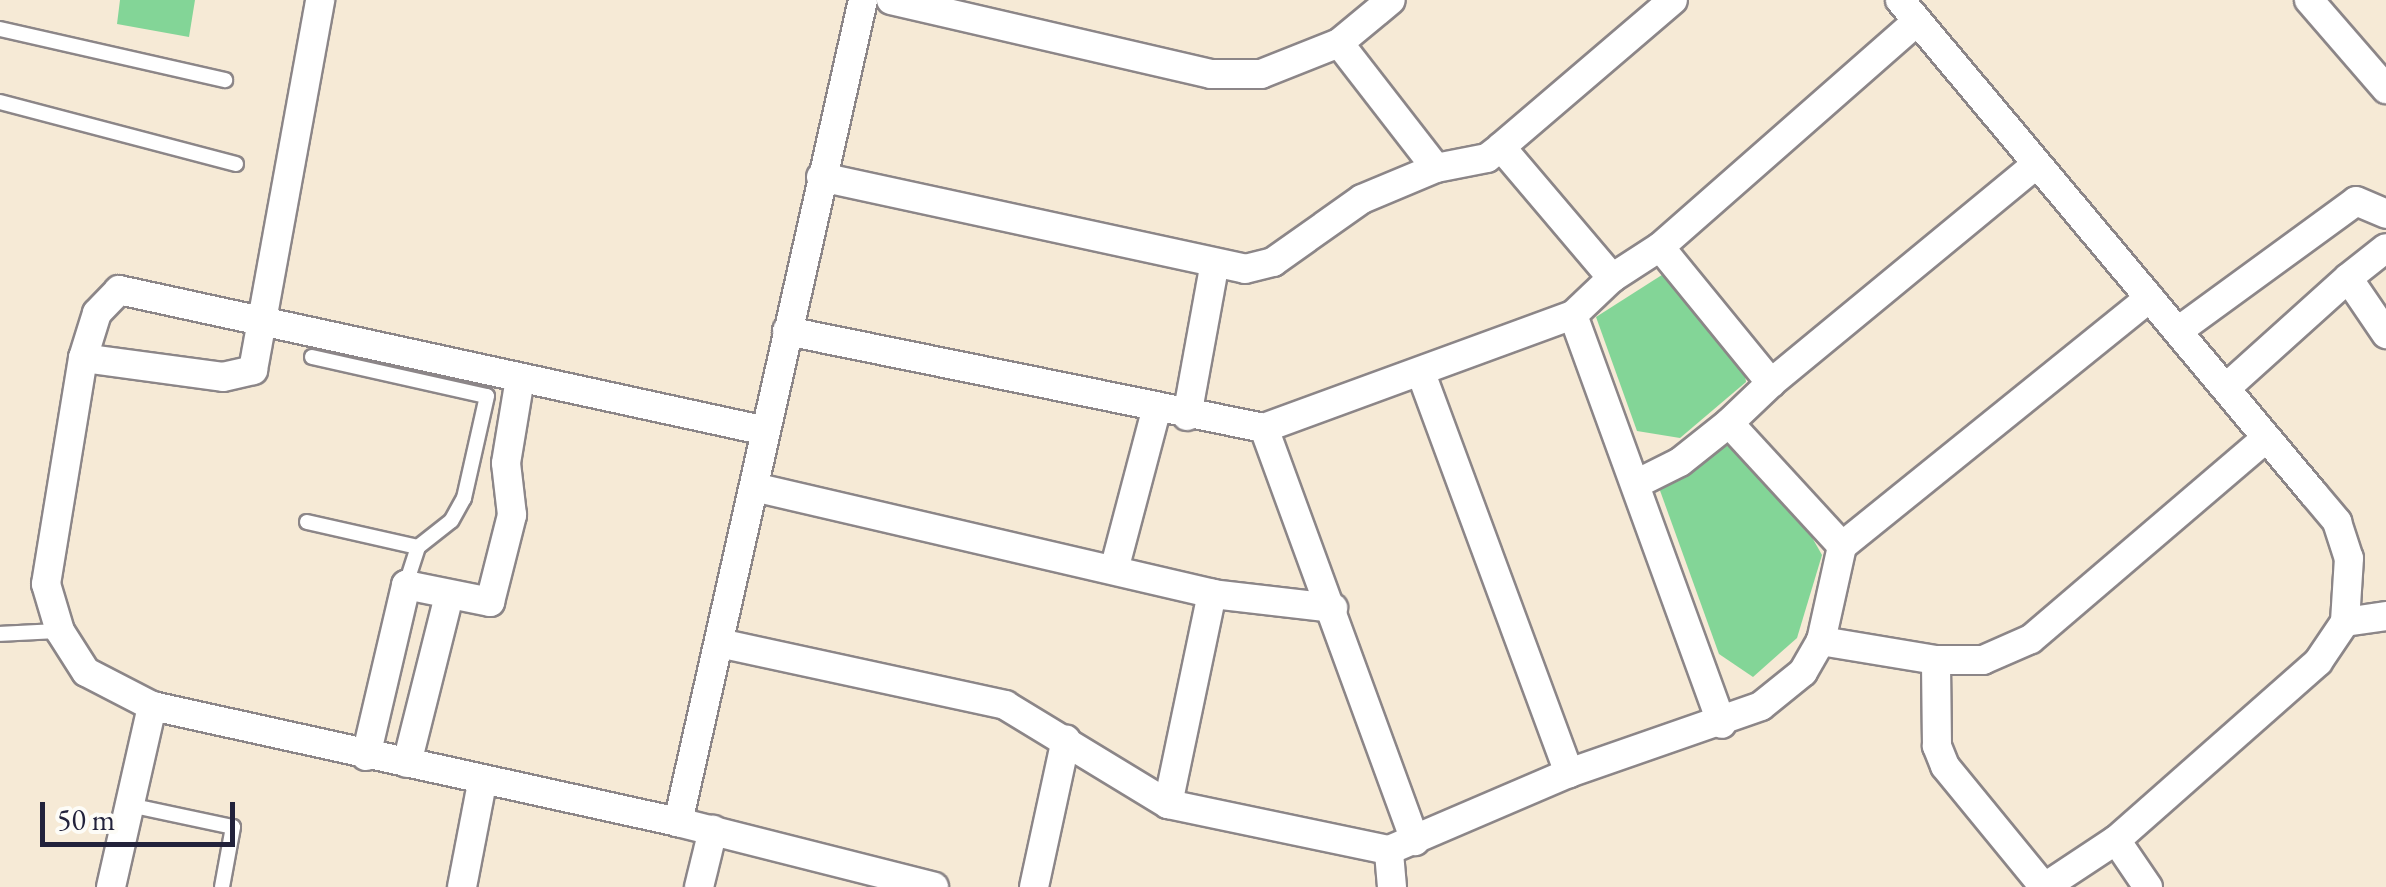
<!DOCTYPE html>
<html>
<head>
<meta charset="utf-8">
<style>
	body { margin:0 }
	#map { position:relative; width:2386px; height:887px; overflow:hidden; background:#f6ead6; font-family:"EB Garamond",serif }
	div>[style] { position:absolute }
	.green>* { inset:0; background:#83d597 }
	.roads { filter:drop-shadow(2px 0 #8c8688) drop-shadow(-2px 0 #8c8688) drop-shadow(0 2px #8c8688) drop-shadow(0 -2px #8c8688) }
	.lane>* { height:14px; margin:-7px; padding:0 7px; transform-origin:7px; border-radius:7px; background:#fff }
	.street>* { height:28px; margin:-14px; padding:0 14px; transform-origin:14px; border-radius:14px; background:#fff }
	span { translate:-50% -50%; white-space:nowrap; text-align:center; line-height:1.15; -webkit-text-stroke:8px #fdfcf7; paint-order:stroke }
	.scale { position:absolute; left:40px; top:802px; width:195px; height:45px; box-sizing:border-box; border:5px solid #22223b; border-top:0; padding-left:12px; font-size:30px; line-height:35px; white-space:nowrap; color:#22223b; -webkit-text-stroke:8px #fdfcf7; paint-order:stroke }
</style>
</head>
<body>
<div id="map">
	<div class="green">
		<i style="clip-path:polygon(120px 0,195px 0,189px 37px,117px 24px)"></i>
		<i style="clip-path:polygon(1665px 273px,1743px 360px,1746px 382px,1680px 438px,1637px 431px,1596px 317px)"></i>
		<i style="clip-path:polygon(1730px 441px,1779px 479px,1822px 555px,1797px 638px,1753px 677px,1719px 654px,1658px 485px)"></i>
	</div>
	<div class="roads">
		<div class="lane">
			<i style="left:0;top:29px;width:231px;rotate:12.8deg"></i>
			<i style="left:0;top:102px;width:244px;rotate:14.7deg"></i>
			<i style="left:312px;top:357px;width:179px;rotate:12.6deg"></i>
			<i style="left:487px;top:396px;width:105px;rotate:102.7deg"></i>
			<i style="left:464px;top:498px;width:26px;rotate:119deg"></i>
			<i style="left:451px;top:521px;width:42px;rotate:141.8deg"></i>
			<i style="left:307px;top:522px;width:114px;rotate:12.7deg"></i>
			<i style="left:418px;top:547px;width:40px;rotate:108deg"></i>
			<i style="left:0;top:634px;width:60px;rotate:-2.9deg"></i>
			<i style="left:134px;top:806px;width:101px;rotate:12deg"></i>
			<i style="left:233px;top:827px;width:61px;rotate:100.4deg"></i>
		</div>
		<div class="street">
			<i style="left:863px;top:0;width:843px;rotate:102.68deg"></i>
			<i style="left:678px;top:822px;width:264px;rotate:14.2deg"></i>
			<i style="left:891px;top:0;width:328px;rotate:13deg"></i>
			<i style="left:1211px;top:74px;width:50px"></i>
			<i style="left:1261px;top:74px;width:84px;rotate:-21.7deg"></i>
			<i style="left:1339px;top:43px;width:67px;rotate:-39.6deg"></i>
			<i style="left:1900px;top:0;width:643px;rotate:50.05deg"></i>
			<i style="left:2313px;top:493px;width:38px;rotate:50deg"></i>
			<i style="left:2337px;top:522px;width:38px;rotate:72deg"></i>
			<i style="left:2349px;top:558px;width:64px;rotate:93.6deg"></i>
			<i style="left:2345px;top:622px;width:48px;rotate:124deg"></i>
			<i style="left:2318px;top:662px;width:269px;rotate:138.6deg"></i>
			<i style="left:2116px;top:840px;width:85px;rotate:146.5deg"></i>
			<i style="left:2309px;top:0;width:118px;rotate:49.1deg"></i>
			<i style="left:1339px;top:43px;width:158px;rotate:52.2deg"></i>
			<i style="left:1436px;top:168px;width:52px;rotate:-11.1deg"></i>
			<i style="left:1487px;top:158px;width:18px;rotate:-38deg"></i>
			<i style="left:1501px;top:147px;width:172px;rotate:49.7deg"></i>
			<i style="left:1612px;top:278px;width:57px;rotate:-32.9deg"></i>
			<i style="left:1660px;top:247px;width:176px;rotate:50.8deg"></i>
			<i style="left:1771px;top:383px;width:58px;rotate:136.4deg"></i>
			<i style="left:1729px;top:423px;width:167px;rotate:47.4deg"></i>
			<i style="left:1501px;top:147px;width:226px;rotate:-40.5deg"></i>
			<i style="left:821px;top:177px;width:434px;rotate:12.2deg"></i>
			<i style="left:1245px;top:269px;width:29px;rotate:-14deg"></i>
			<i style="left:1273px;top:262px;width:109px;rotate:-35.3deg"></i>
			<i style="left:1362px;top:199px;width:80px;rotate:-22.7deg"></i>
			<i style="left:1660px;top:247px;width:341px;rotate:-41.3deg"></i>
			<i style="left:2348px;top:278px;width:48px;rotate:-38.3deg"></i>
			<i style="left:1573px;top:315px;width:435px;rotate:70deg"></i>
			<i style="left:787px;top:331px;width:487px;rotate:11.5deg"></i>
			<i style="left:1264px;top:428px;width:440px;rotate:69.9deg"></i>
			<i style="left:2178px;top:331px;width:220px;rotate:-36.1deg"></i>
			<i style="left:2356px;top:201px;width:33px;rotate:23deg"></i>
			<i style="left:83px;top:358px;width:141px;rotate:7.7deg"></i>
			<i style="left:223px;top:377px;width:31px;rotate:-13deg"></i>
			<i style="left:253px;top:370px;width:376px;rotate:-79.7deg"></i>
			<i style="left:1421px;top:373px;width:427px;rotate:69.7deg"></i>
			<i style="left:1771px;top:383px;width:342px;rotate:-39.5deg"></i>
			<i style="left:2226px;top:388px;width:164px;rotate:-42deg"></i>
			<i style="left:2348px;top:278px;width:68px;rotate:55.8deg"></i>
			<i style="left:1187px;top:416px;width:151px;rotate:-79.7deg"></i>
			<i style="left:1264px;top:428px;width:329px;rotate:-20.1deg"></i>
			<i style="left:1573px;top:315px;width:54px;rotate:-43.5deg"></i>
			<i style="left:1638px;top:483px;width:47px;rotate:-26.6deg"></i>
			<i style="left:1680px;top:462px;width:63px;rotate:-38.5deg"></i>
			<i style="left:754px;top:487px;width:470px;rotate:13.1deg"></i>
			<i style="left:1212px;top:594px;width:122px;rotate:6.6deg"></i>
			<i style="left:1114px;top:570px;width:164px;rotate:-75.2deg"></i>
			<i style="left:2345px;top:622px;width:41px;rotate:-8.3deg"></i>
			<i style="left:719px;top:643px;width:293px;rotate:12.2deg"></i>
			<i style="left:1005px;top:705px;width:191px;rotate:31.3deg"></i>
			<i style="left:1168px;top:804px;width:226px;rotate:11.8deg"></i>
			<i style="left:1936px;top:660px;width:47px"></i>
			<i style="left:1983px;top:660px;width:52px;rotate:-23.6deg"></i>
			<i style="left:2031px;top:639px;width:309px;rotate:-40.5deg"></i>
			<i style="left:366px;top:756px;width:176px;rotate:-76.8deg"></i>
			<i style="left:406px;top:585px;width:86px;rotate:11.4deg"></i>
			<i style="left:490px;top:602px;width:90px;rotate:-75.8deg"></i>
			<i style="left:512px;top:515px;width:52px;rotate:-96.6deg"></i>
			<i style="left:506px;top:463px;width:86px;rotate:-80.6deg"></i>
			<i style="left:407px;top:763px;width:172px;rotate:-75.9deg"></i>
			<i style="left:1168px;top:804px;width:215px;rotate:-78.2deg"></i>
			<i style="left:678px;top:822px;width:539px;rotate:-167.56deg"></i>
			<i style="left:152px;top:706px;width:74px;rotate:-152.7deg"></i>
			<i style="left:86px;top:672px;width:49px;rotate:-122.4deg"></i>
			<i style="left:60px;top:631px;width:49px;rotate:-106.6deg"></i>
			<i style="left:46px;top:584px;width:229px;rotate:-80.7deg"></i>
			<i style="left:83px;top:358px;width:47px;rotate:-72.7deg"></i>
			<i style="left:97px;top:313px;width:32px;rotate:-46deg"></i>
			<i style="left:119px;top:290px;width:662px;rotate:12.29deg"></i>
			<i style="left:2116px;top:840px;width:57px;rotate:55.8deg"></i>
			<i style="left:111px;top:887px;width:186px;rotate:-77.2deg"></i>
			<i style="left:462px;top:887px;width:106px;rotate:-79.1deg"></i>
			<i style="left:699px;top:887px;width:59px;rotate:-76.2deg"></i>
			<i style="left:1034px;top:887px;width:151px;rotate:-77.8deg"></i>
			<i style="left:1392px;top:887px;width:37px;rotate:-95deg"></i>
			<i style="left:1389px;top:850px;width:196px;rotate:-23.2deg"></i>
			<i style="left:1569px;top:773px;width:203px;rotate:-19.2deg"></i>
			<i style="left:1761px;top:706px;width:54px;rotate:-39deg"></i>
			<i style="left:1803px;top:672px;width:36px;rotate:-60deg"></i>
			<i style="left:2044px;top:887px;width:156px;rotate:-129.3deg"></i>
			<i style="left:1945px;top:766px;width:22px;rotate:-112deg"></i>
			<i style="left:1937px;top:746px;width:86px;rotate:-90.7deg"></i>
			<i style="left:1936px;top:660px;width:117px;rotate:-170.6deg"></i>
			<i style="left:1821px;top:641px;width:97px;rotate:-77.5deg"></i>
			<i style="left:1842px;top:546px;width:395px;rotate:-38.9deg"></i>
		</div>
	</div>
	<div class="scale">50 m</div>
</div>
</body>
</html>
